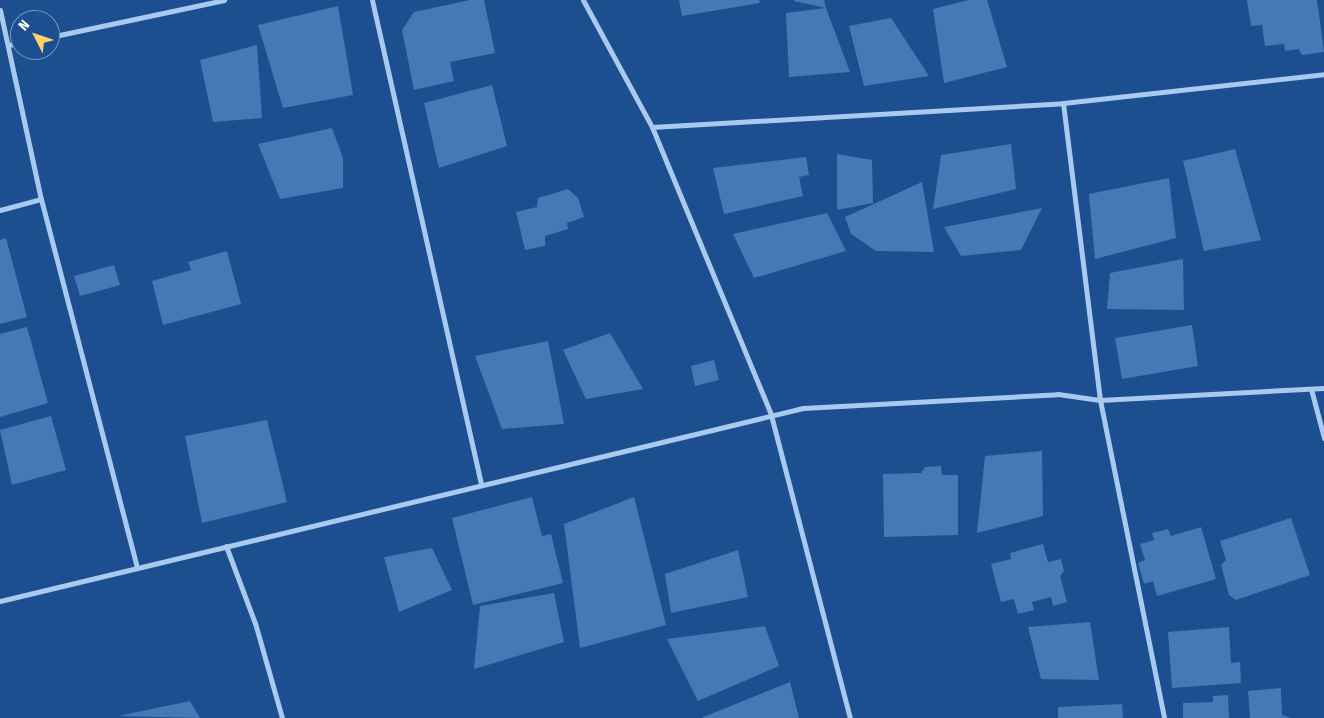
<!DOCTYPE html>
<html>
<head>
<meta charset="utf-8">
<style>
	body { margin:0 }
	#map { position:relative; width:1324px; height:718px; overflow:hidden; background:#1b4f8f; font-family:"Fira Sans Condensed",sans-serif }
	div>[style] { position:absolute }
	.building>* { inset:0; background:#4478b7 }
	.minor>* { height:5px; margin:-2.5px; padding:0 2.5px; transform-origin:2.5px; border-radius:2.5px; background:#a9c9ee }
	span { translate:-50% -50%; white-space:nowrap; text-align:center; line-height:1.15; -webkit-text-stroke:5px #1b4f8f; paint-order:stroke }
	.north { position:absolute; left:10px; top:10px; width:50px; height:50px; box-sizing:border-box; background:#1b4f8f; border:1px solid #7695bc; border-radius:50%; rotate:311deg; font-size:14px; font-weight:700; line-height:20px; text-align:center; color:#fff }
	.north::after { content:''; display:block; margin:auto; width:18px; height:22px; background:#ffd166; clip-path:polygon(50% 0,100% 100%,50% 72%,0 100%) }
</style>
</head>
<body>
<div id="map">
	<div class="building">
		<i style="clip-path:polygon(470px 0,484px 0,495px 53px,450px 62px,454px 81px,414px 90px,402px 30px,414px 12px)"></i>
		<i style="clip-path:polygon(679px 0,759px 0,760px 3px,682px 16px)"></i>
		<i style="clip-path:polygon(794px 0,824px 0,826px 8px,794px 1px)"></i>
		<i style="clip-path:polygon(968px 0,987px 0,1007px 67px,944px 83px,933px 9px)"></i>
		<i style="clip-path:polygon(1247px 0,1317px 0,1324px 52px,1302px 55px,1299px 49px,1285px 51px,1284px 44px,1265px 46px,1262px 25px,1251px 26px)"></i>
		<i style="clip-path:polygon(338px 6px,353px 95px,283px 108px,258px 25px)"></i>
		<i style="clip-path:polygon(826px 8px,850px 72px,789px 77px,786px 13px)"></i>
		<i style="clip-path:polygon(891px 18px,929px 76px,864px 86px,849px 26px)"></i>
		<i style="clip-path:polygon(257px 45px,262px 118px,213px 122px,200px 60px)"></i>
		<i style="clip-path:polygon(492px 85px,507px 146px,439px 168px,424px 103px)"></i>
		<i style="clip-path:polygon(332px 128px,343px 158px,343px 188px,280px 199px,258px 144px)"></i>
		<i style="clip-path:polygon(1011px 144px,1016px 189px,933px 209px,941px 155px)"></i>
		<i style="clip-path:polygon(1235px 149px,1261px 240px,1204px 251px,1183px 161px)"></i>
		<i style="clip-path:polygon(837px 154px,872px 160px,873px 203px,837px 210px)"></i>
		<i style="clip-path:polygon(806px 157px,809px 175px,799px 177px,803px 196px,724px 214px,713px 168px)"></i>
		<i style="clip-path:polygon(1169px 178px,1176px 238px,1095px 259px,1089px 194px)"></i>
		<i style="clip-path:polygon(922px 182px,934px 252px,876px 251px,851px 234px,845px 217px)"></i>
		<i style="clip-path:polygon(568px 189px,578px 198px,584px 217px,567px 223px,568px 229px,545px 236px,545px 246px,525px 250px,516px 212px,537px 207px,538px 198px)"></i>
		<i style="clip-path:polygon(1042px 208px,1021px 250px,961px 256px,944px 227px)"></i>
		<i style="clip-path:polygon(827px 213px,846px 251px,754px 278px,733px 234px)"></i>
		<i style="clip-path:polygon(6px 238px,27px 317px,0 324px,0 240px)"></i>
		<i style="clip-path:polygon(227px 251px,241px 304px,163px 325px,152px 281px,191px 270px,188px 262px)"></i>
		<i style="clip-path:polygon(1183px 259px,1184px 310px,1107px 309px,1110px 273px)"></i>
		<i style="clip-path:polygon(114px 265px,120px 285px,80px 296px,74px 276px)"></i>
		<i style="clip-path:polygon(1192px 325px,1198px 366px,1122px 379px,1115px 338px)"></i>
		<i style="clip-path:polygon(27px 327px,48px 403px,0 417px,0 334px)"></i>
		<i style="clip-path:polygon(610px 333px,643px 389px,586px 399px,563px 350px)"></i>
		<i style="clip-path:polygon(548px 341px,564px 424px,502px 429px,475px 356px)"></i>
		<i style="clip-path:polygon(714px 360px,719px 380px,695px 386px,691px 366px)"></i>
		<i style="clip-path:polygon(51px 416px,66px 470px,12px 485px,0 430px)"></i>
		<i style="clip-path:polygon(267px 420px,287px 502px,202px 523px,185px 436px)"></i>
		<i style="clip-path:polygon(1042px 451px,1043px 516px,977px 533px,985px 456px)"></i>
		<i style="clip-path:polygon(941px 466px,942px 475px,958px 475px,958px 535px,884px 537px,883px 474px,921px 473px,925px 467px)"></i>
		<i style="clip-path:polygon(532px 497px,542px 536px,551px 534px,563px 583px,473px 605px,452px 518px)"></i>
		<i style="clip-path:polygon(634px 497px,666px 625px,580px 648px,564px 524px)"></i>
		<i style="clip-path:polygon(1291px 518px,1310px 575px,1236px 600px,1229px 595px,1221px 565px,1226px 560px,1220px 541px)"></i>
		<i style="clip-path:polygon(1201px 527px,1216px 579px,1157px 596px,1153px 581px,1144px 584px,1138px 563px,1145px 560px,1140px 544px,1154px 540px,1152px 533px,1168px 529px,1171px 536px)"></i>
		<i style="clip-path:polygon(1043px 544px,1048px 562px,1061px 559px,1064px 571px,1060px 576px,1067px 602px,1053px 606px,1051px 597px,1032px 602px,1034px 610px,1018px 614px,1014px 599px,1001px 602px,991px 564px,1011px 559px,1010px 553px)"></i>
		<i style="clip-path:polygon(432px 548px,452px 590px,399px 612px,384px 557px)"></i>
		<i style="clip-path:polygon(738px 550px,748px 597px,671px 613px,665px 574px)"></i>
		<i style="clip-path:polygon(554px 593px,564px 642px,474px 669px,480px 606px)"></i>
		<i style="clip-path:polygon(1090px 622px,1099px 680px,1041px 679px,1028px 627px)"></i>
		<i style="clip-path:polygon(765px 626px,779px 666px,698px 701px,667px 639px)"></i>
		<i style="clip-path:polygon(1229px 627px,1231px 663px,1240px 662px,1241px 683px,1172px 688px,1168px 632px)"></i>
		<i style="clip-path:polygon(790px 682px,799px 718px,701px 718px)"></i>
		<i style="clip-path:polygon(1281px 688px,1282px 715px,1291px 718px,1250px 718px,1248px 691px)"></i>
		<i style="clip-path:polygon(1228px 695px,1229px 718px,1183px 718px,1183px 703px,1213px 702px,1213px 696px)"></i>
		<i style="clip-path:polygon(190px 701px,200px 718px,118px 716px)"></i>
		<i style="clip-path:polygon(1122px 704px,1123px 718px,1058px 718px,1058px 707px)"></i>
	</div>
	<div class="minor">
		<i style="left:372px;top:0;width:497px;rotate:77.3deg"></i>
		<i style="left:583px;top:0;width:145px;rotate:61.5deg"></i>
		<i style="left:652px;top:127px;width:312px;rotate:67.5deg"></i>
		<i style="left:771px;top:415px;width:313px;rotate:75.4deg"></i>
		<i style="left:0;top:10px;width:193px;rotate:77.8deg"></i>
		<i style="left:41px;top:199px;width:381px;rotate:75.4deg"></i>
		<i style="left:50px;top:37px;width:178px;rotate:-12deg"></i>
		<i style="left:8px;top:45px;width:12px;rotate:-9deg"></i>
		<i style="left:1063px;top:103px;width:299px;rotate:82.9deg"></i>
		<i style="left:1100px;top:400px;width:324px;rotate:78.6deg"></i>
		<i style="left:652px;top:127px;width:412px;rotate:-3.3deg"></i>
		<i style="left:1063px;top:103px;width:263px;rotate:-6.3deg"></i>
		<i style="left:0;top:210px;width:42px;rotate:-15deg"></i>
		<i style="left:1311px;top:389px;width:51px;rotate:75.1deg"></i>
		<i style="left:226px;top:546px;width:82px;rotate:69.4deg"></i>
		<i style="left:255px;top:623px;width:99px;rotate:74.1deg"></i>
		<i style="left:0;top:601px;width:826px;rotate:-13.51deg"></i>
		<i style="left:803px;top:408px;width:255px;rotate:-3.1deg"></i>
		<i style="left:1058px;top:394px;width:42px;rotate:8.1deg"></i>
		<i style="left:1100px;top:400px;width:224px;rotate:-3.1deg"></i>
	</div>
	<div class="north">N</div>
</div>
</body>
</html>
